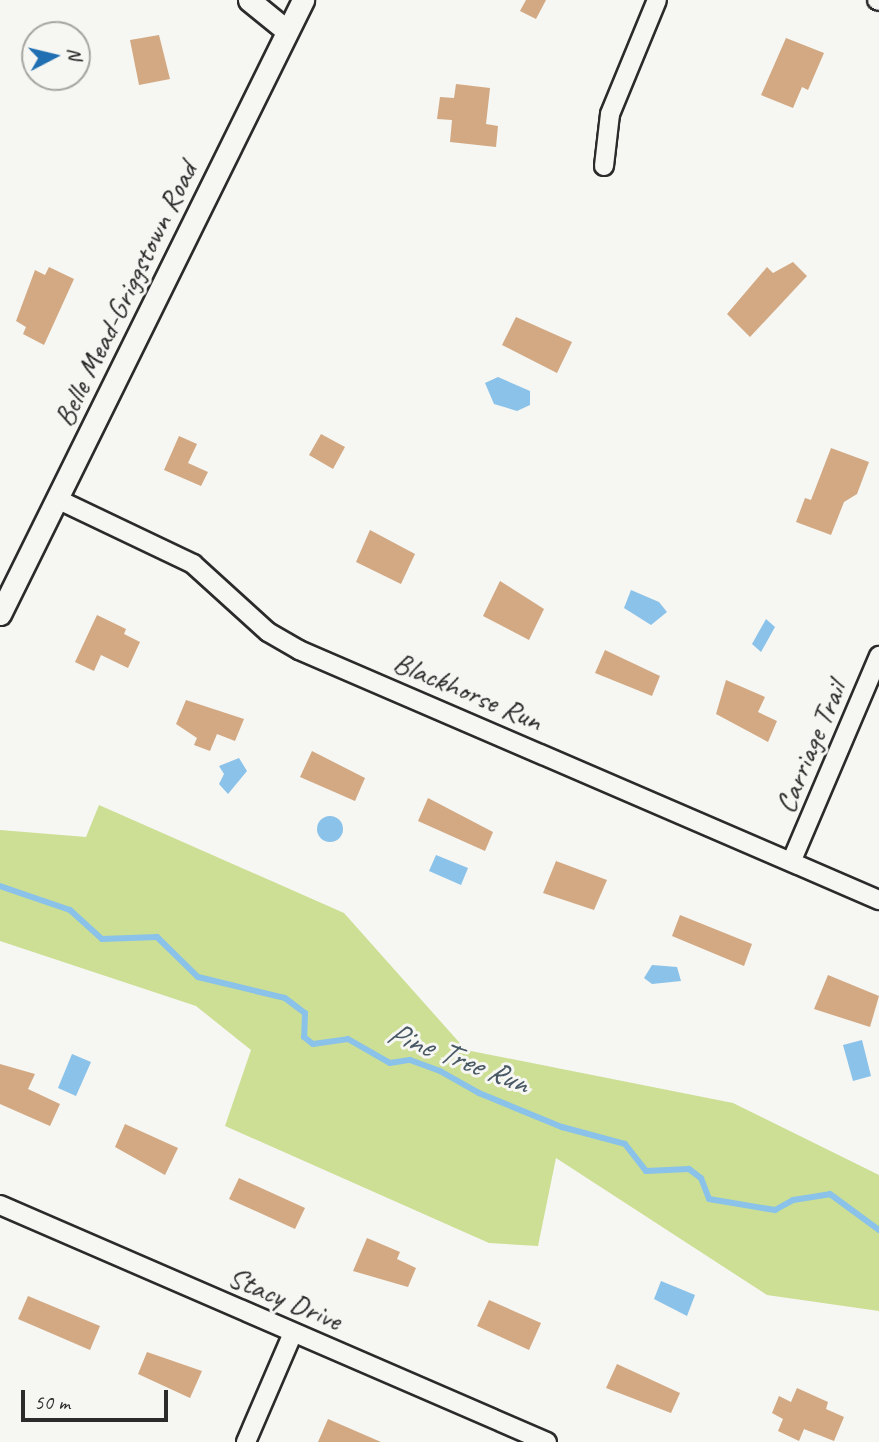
<!DOCTYPE html>
<html>
<head>
<meta charset="utf-8">
<style>
	body { margin:0 }
	#map { position:relative; width:879px; height:1442px; overflow:hidden; background:#f6f6f2; font-family:Caveat,sans-serif }
	div>[style] { position:absolute }
	.green>* { inset:0; background:#cddf94 }
	.water>* { inset:0; background:#8ac2e9 }
	.round { border-radius:50% }
	.stream>* { height:6px; margin:-3px; padding:0 3px; transform-origin:3px; border-radius:3px; background:#8ac2e9 }
	.building>* { inset:0; background:#d2a983 }
	.roads { filter:drop-shadow(2px 0 #2b2b2b) drop-shadow(-2px 0 #2b2b2b) drop-shadow(0 2px #2b2b2b) drop-shadow(0 -2px #2b2b2b) }
	.minor>* { height:18px; margin:-9px; padding:0 9px; transform-origin:9px; border-radius:9px; background:#f6f6f2 }
	.tertiary>* { height:21px; margin:-10.5px; padding:0 10.5px; transform-origin:10.5px; border-radius:10.5px; background:#f6f6f2 }
	span { translate:-50% -50%; white-space:nowrap; text-align:center; line-height:1.15; -webkit-text-stroke:6px #f6f6f2; paint-order:stroke }
	.street-label { font-size:30px; color:#2b2b2b }
	.water-label { font-size:32px; color:#485864; font-style:italic }
	.north { position:absolute; left:21px; top:21px; width:70px; height:70px; box-sizing:border-box; background:#f6f6f2; border:2px solid #a5a5a2; border-radius:50%; rotate:83deg; font-size:19px; font-weight:700; line-height:28px; text-align:center; color:#2b2b2b }
	.north::after { content:''; display:block; margin:auto; width:24px; height:32px; background:#1f6fb2; clip-path:polygon(50% 0,100% 100%,50% 72%,0 100%) }
	.scale { position:absolute; left:21px; top:1390px; width:147px; height:32px; box-sizing:border-box; border:4px solid #2b2b2b; border-top:0; padding-left:9px; font-size:21px; line-height:24px; white-space:nowrap; color:#2b2b2b; -webkit-text-stroke:5px #f6f6f2; paint-order:stroke }
</style>
</head>
<body>
<div id="map">
	<div class="green">
		<i style="clip-path:polygon(99px 805px,344px 913px,466px 1050px,733px 1103px,879px 1175px,879px 1311px,767px 1295px,556px 1158px,538px 1246px,489px 1243px,225px 1126px,251px 1050px,196px 1006px,0 941px,0 830px,86px 837px)"></i>
	</div>
	<div class="water">
		<i style="clip-path:polygon(498px 377px,530px 391px,530px 405px,517px 411px,494px 404px,485px 383px)"></i>
		<i style="clip-path:polygon(631px 590px,659px 602px,667px 612px,651px 625px,624px 608px)"></i>
		<i style="clip-path:polygon(766px 619px,775px 627px,761px 652px,752px 644px)"></i>
		<i style="clip-path:polygon(239px 758px,247px 771px,228px 794px,219px 784px,224px 774px,219px 766px)"></i>
		<i class="round" style="left:317px;top:816px;width:26px;height:26px"></i>
		<i style="clip-path:polygon(436px 855px,468px 868px,461px 885px,429px 871px)"></i>
		<i style="clip-path:polygon(652px 965px,677px 967px,681px 981px,652px 984px,644px 978px)"></i>
		<i style="clip-path:polygon(862px 1040px,871px 1076px,853px 1081px,843px 1045px)"></i>
		<i style="clip-path:polygon(72px 1054px,91px 1062px,76px 1096px,58px 1088px)"></i>
		<i style="clip-path:polygon(661px 1281px,695px 1295px,687px 1316px,654px 1299px)"></i>
	</div>
	<div class="stream">
		<i style="left:0;top:886px;width:74px;rotate:18.9deg"></i>
		<i style="left:70px;top:910px;width:43px;rotate:42.2deg"></i>
		<i style="left:102px;top:939px;width:55px;rotate:-2.1deg"></i>
		<i style="left:157px;top:937px;width:57px;rotate:44.3deg"></i>
		<i style="left:198px;top:977px;width:89px;rotate:13.6deg"></i>
		<i style="left:285px;top:998px;width:25px;rotate:37deg"></i>
		<i style="left:305px;top:1013px;width:24px;rotate:92deg"></i>
		<i style="left:304px;top:1037px;width:11px;rotate:38deg"></i>
		<i style="left:313px;top:1044px;width:35px;rotate:-8deg"></i>
		<i style="left:348px;top:1039px;width:48px;rotate:29.7deg"></i>
		<i style="left:390px;top:1063px;width:20px;rotate:-9deg"></i>
		<i style="left:410px;top:1060px;width:32px;rotate:20deg"></i>
		<i style="left:440px;top:1071px;width:45px;rotate:29.4deg"></i>
		<i style="left:479px;top:1093px;width:90px;rotate:22.3deg"></i>
		<i style="left:562px;top:1127px;width:65px;rotate:15.1deg"></i>
		<i style="left:625px;top:1144px;width:34px;rotate:52deg"></i>
		<i style="left:646px;top:1171px;width:43px;rotate:-2.7deg"></i>
		<i style="left:689px;top:1169px;width:15px;rotate:37deg"></i>
		<i style="left:701px;top:1178px;width:22px;rotate:69deg"></i>
		<i style="left:709px;top:1199px;width:67px;rotate:9.5deg"></i>
		<i style="left:775px;top:1210px;width:21px;rotate:-29deg"></i>
		<i style="left:793px;top:1200px;width:37px;rotate:-9deg"></i>
		<i style="left:830px;top:1194px;width:61px;rotate:36.3deg"></i>
	</div>
	<div class="building">
		<i style="clip-path:polygon(526px 0,546px 0,536px 19px,520px 11px)"></i>
		<i style="clip-path:polygon(159px 35px,170px 79px,139px 85px,130px 40px)"></i>
		<i style="clip-path:polygon(786px 38px,824px 53px,808px 90px,802px 87px,793px 108px,761px 95px)"></i>
		<i style="clip-path:polygon(456px 84px,490px 88px,486px 124px,498px 126px,496px 147px,450px 142px,452px 120px,437px 119px,440px 97px,454px 98px)"></i>
		<i style="clip-path:polygon(793px 262px,807px 276px,750px 337px,727px 314px,767px 267px,773px 273px)"></i>
		<i style="clip-path:polygon(49px 267px,74px 279px,44px 345px,23px 334px,26px 327px,16px 321px,35px 270px,45px 275px)"></i>
		<i style="clip-path:polygon(516px 317px,572px 342px,557px 373px,502px 345px)"></i>
		<i style="clip-path:polygon(321px 434px,345px 447px,333px 469px,309px 455px)"></i>
		<i style="clip-path:polygon(179px 436px,197px 444px,188px 463px,208px 472px,201px 486px,164px 470px)"></i>
		<i style="clip-path:polygon(831px 448px,869px 462px,857px 494px,844px 502px,831px 535px,796px 522px,805px 498px,811px 500px)"></i>
		<i style="clip-path:polygon(370px 530px,415px 554px,401px 584px,356px 562px)"></i>
		<i style="clip-path:polygon(500px 581px,544px 609px,529px 640px,483px 616px)"></i>
		<i style="clip-path:polygon(97px 615px,126px 629px,124px 634px,140px 642px,128px 668px,101px 655px,94px 671px,75px 662px)"></i>
		<i style="clip-path:polygon(605px 650px,660px 676px,652px 696px,595px 673px)"></i>
		<i style="clip-path:polygon(726px 680px,765px 697px,758px 712px,777px 721px,768px 742px,716px 714px)"></i>
		<i style="clip-path:polygon(186px 700px,244px 719px,235px 741px,217px 734px,210px 751px,194px 745px,197px 738px,176px 724px)"></i>
		<i style="clip-path:polygon(312px 751px,365px 778px,355px 801px,300px 777px)"></i>
		<i style="clip-path:polygon(428px 798px,493px 832px,485px 851px,418px 821px)"></i>
		<i style="clip-path:polygon(556px 861px,607px 880px,594px 910px,543px 893px)"></i>
		<i style="clip-path:polygon(680px 915px,752px 944px,744px 966px,672px 936px)"></i>
		<i style="clip-path:polygon(828px 975px,879px 996px,870px 1027px,814px 1009px)"></i>
		<i style="clip-path:polygon(0 1064px,35px 1074px,28px 1089px,60px 1104px,50px 1126px,0 1104px)"></i>
		<i style="clip-path:polygon(125px 1124px,178px 1148px,165px 1175px,115px 1147px)"></i>
		<i style="clip-path:polygon(239px 1178px,305px 1208px,295px 1229px,229px 1199px)"></i>
		<i style="clip-path:polygon(367px 1238px,400px 1252px,397px 1259px,416px 1268px,408px 1287px,353px 1271px)"></i>
		<i style="clip-path:polygon(28px 1296px,100px 1326px,90px 1350px,18px 1319px)"></i>
		<i style="clip-path:polygon(489px 1300px,541px 1323px,529px 1350px,477px 1326px)"></i>
		<i style="clip-path:polygon(147px 1352px,202px 1371px,190px 1398px,138px 1374px)"></i>
		<i style="clip-path:polygon(617px 1364px,680px 1393px,671px 1413px,606px 1388px)"></i>
		<i style="clip-path:polygon(797px 1388px,828px 1402px,826px 1409px,844px 1417px,834px 1441px,804px 1429px,799px 1441px,778px 1431px,783px 1419px,772px 1413px,779px 1396px,791px 1402px)"></i>
		<i style="clip-path:polygon(328px 1419px,381px 1442px,318px 1442px)"></i>
	</div>
	<div class="roads">
		<div class="minor">
			<i style="left:877px;top:0;width:2px;rotate:27deg"></i>
			<i style="left:604px;top:166px;width:52px;rotate:-83.4deg"></i>
			<i style="left:610px;top:114px;width:123px;rotate:-67.6deg"></i>
			<i style="left:57px;top:499px;width:151px;rotate:25.5deg"></i>
			<i style="left:193px;top:564px;width:101px;rotate:42.2deg"></i>
			<i style="left:268px;top:632px;width:36px;rotate:30deg"></i>
			<i style="left:299px;top:650px;width:632px;rotate:23.32deg"></i>
			<i style="left:792px;top:860px;width:222px;rotate:-66.9deg"></i>
			<i style="left:0;top:1205px;width:596px;rotate:23.43deg"></i>
			<i style="left:246px;top:1442px;width:119px;rotate:-66.7deg"></i>
		</div>
		<div class="tertiary">
			<i style="left:249px;top:0;width:49px;rotate:39.2deg"></i>
			<i style="left:0;top:614px;width:685px;rotate:-63.73deg"></i>
		</div>
	</div>
	<div class="street-label">
		<span style="left:125px;top:294px;rotate:-64deg">Belle Mead-Griggstown Road</span>
		<span style="left:468px;top:691px;rotate:23deg">Blackhorse Run</span>
		<span style="left:810px;top:747px;rotate:-67deg">Carriage Trail</span>
		<span style="left:285px;top:1298px;rotate:23deg">Stacy Drive</span>
	</div>
	<div class="water-label">
		<span style="left:458px;top:1058px;rotate:21deg">Pine Tree Run</span>
	</div>
	<div class="north">N</div>
	<div class="scale">50 m</div>
</div>
</body>
</html>
